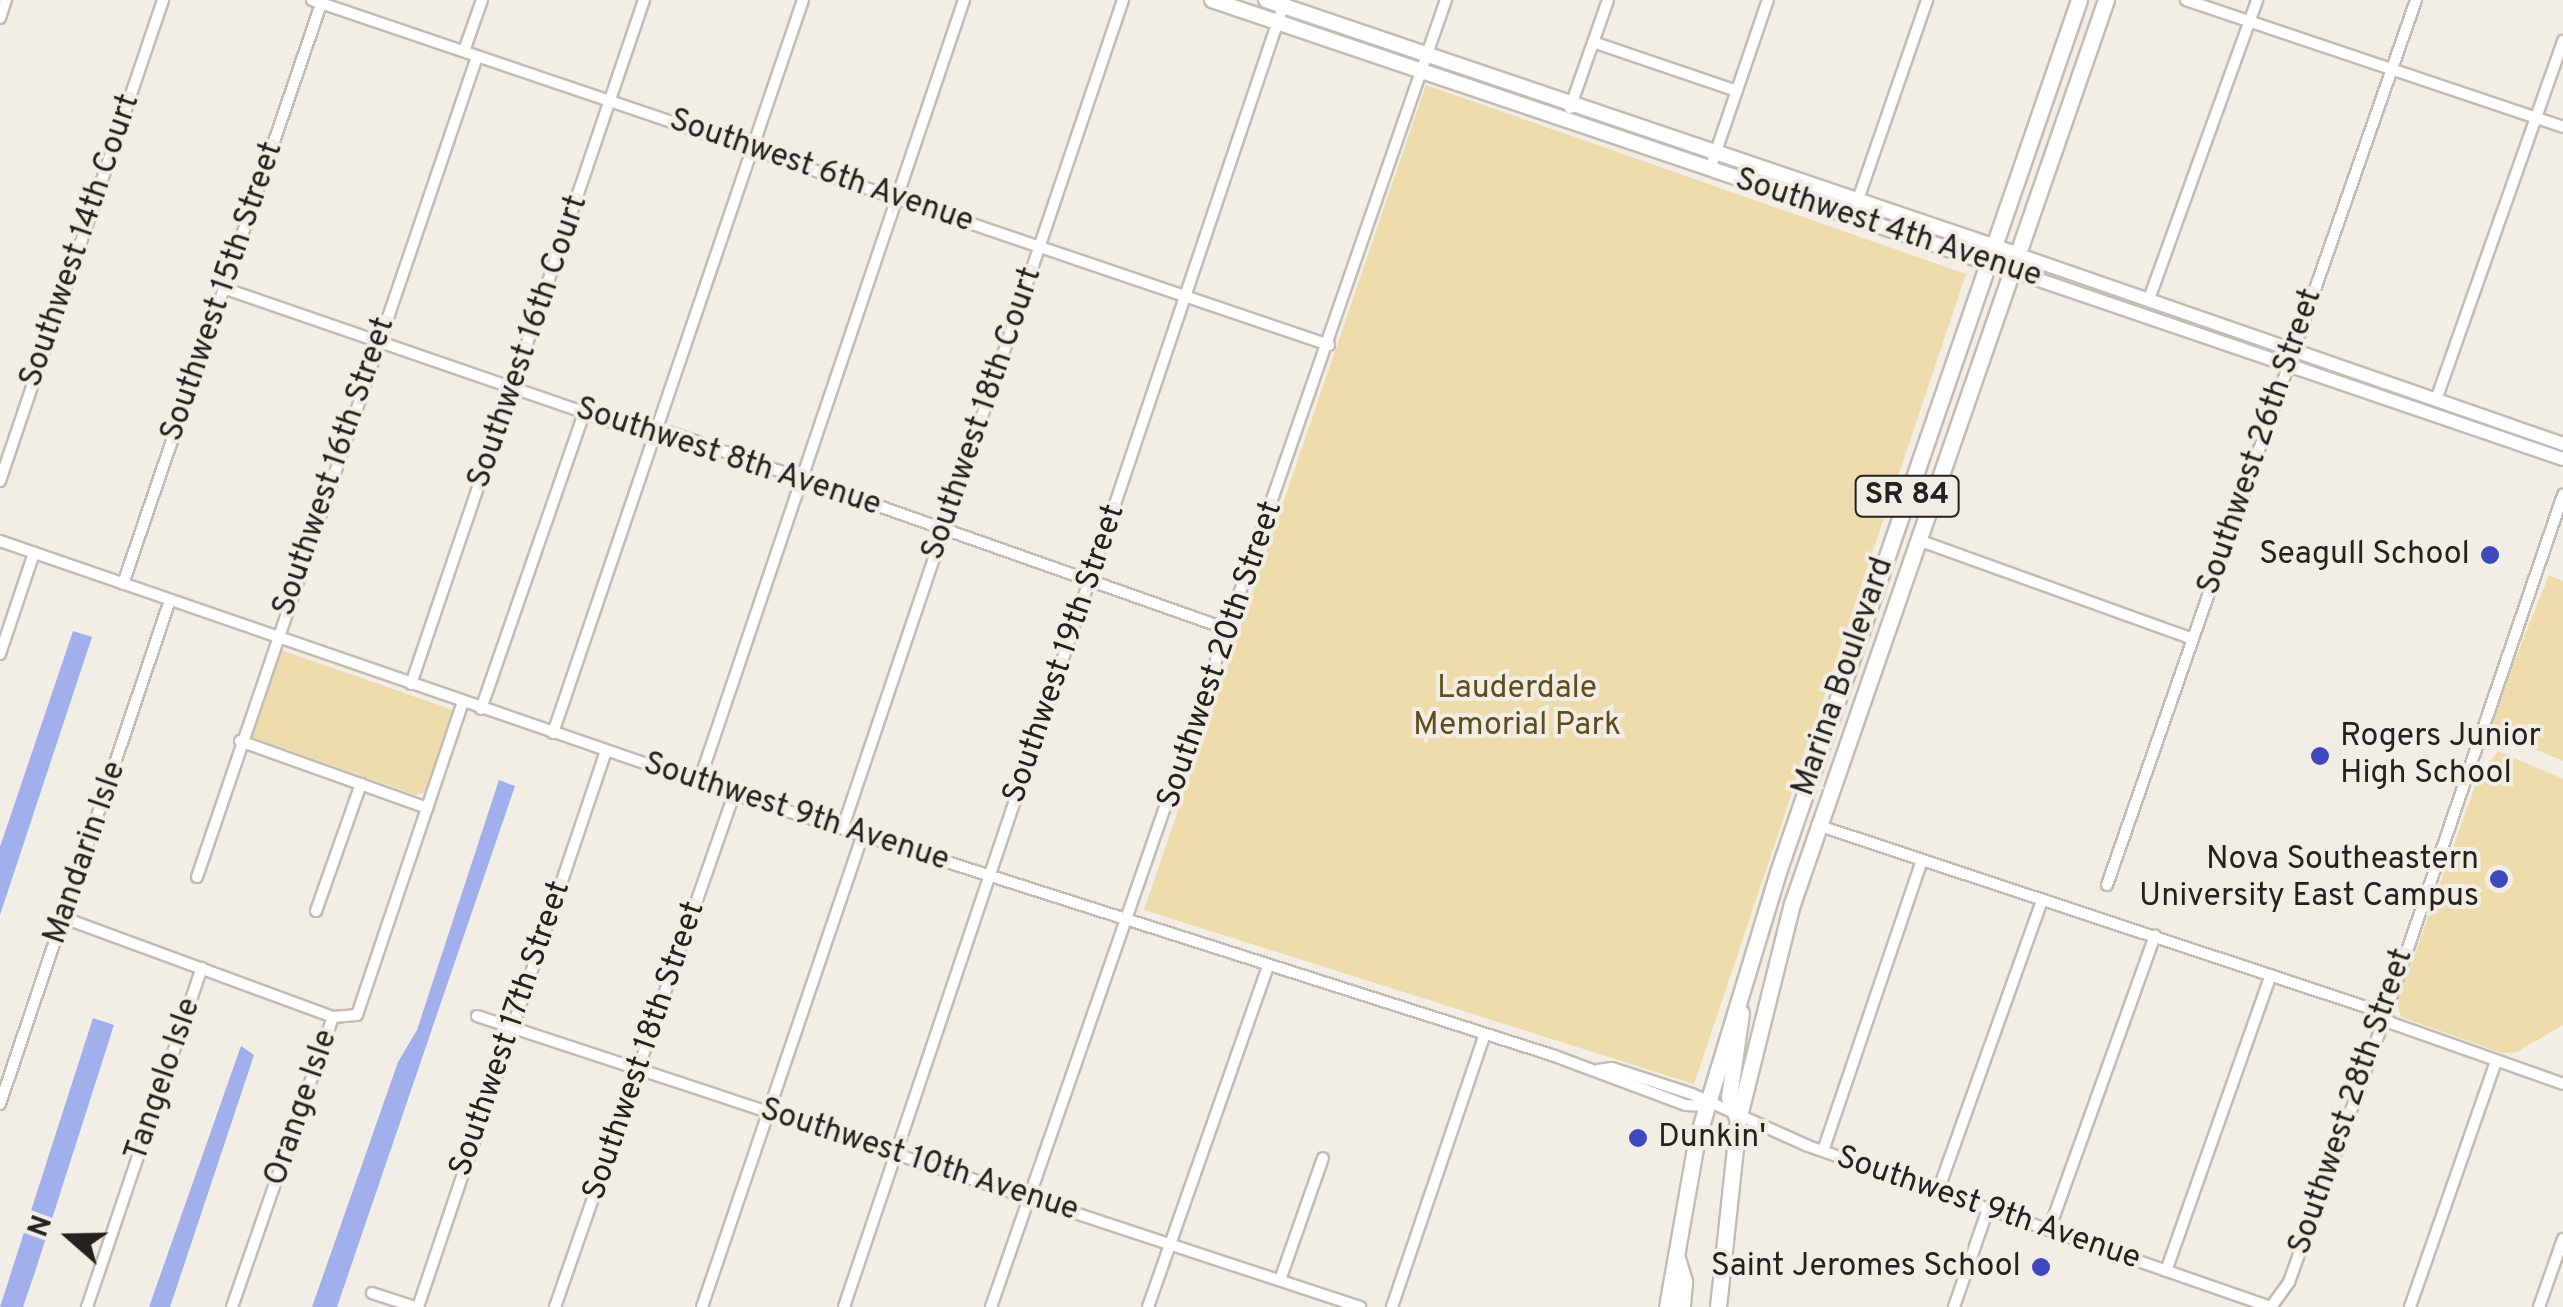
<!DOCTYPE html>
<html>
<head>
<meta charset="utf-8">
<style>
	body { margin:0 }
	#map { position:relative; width:2563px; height:1307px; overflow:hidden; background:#f2eee5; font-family:Overpass,sans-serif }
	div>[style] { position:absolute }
	.green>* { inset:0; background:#eedcac }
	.water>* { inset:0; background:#a1b0ed }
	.roads { filter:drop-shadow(2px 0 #c2beb5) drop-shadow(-2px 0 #c2beb5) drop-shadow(0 2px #c2beb5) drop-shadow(0 -2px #c2beb5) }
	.minor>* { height:10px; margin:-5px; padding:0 5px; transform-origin:5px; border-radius:5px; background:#fff }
	.tertiary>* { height:12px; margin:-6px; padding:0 6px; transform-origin:6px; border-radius:6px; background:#fff }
	.secondary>* { height:14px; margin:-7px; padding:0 7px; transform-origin:7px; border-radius:7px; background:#fff }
	.primary>* { height:15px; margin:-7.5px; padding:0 7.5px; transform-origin:7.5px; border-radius:7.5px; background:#fff }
	.dots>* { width:28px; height:28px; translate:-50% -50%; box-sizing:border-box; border:5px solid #f2eee5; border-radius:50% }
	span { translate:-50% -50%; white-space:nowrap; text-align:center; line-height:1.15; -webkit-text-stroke:8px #f2eee5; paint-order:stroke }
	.shield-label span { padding:2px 8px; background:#f2eee5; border:2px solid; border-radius:8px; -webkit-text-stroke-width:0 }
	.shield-label { font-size:30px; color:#23221f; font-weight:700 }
	.street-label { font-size:32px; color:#23221f }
	.poi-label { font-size:32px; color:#23221f }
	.right { translate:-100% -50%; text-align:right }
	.left { translate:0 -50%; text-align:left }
	.park-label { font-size:32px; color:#5f4e1b }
	.north { position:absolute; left:20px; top:1187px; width:100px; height:100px; -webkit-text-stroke:8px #f2eee5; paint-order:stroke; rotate:290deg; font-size:28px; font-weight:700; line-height:40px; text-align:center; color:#23221f }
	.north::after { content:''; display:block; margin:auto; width:35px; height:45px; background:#23221f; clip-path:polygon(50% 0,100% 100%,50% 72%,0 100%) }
</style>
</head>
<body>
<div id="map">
	<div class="green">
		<i style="clip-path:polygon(1426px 85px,1966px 274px,1694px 1084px,1144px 910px)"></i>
		<i style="clip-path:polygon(2549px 575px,2563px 581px,2563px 761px,2487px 729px)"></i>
		<i style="clip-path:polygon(278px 649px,453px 710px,427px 792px,416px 795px,249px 736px)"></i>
		<i style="clip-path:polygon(2498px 751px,2563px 779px,2563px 1025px,2517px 1052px,2502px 1053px,2401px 1017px,2397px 1004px,2479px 775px)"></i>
	</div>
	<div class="water">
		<i style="clip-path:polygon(73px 631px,92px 637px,0 915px,0 847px)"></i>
		<i style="clip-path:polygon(499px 780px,515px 786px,337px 1307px,312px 1307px,398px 1062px,417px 1030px)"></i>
		<i style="clip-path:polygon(93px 1018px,114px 1025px,36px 1269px,23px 1307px,0 1307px)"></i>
		<i style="clip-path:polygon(241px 1046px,254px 1055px,170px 1307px,149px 1307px)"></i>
	</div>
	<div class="roads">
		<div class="minor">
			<i style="left:312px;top:0;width:1074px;rotate:18.74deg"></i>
			<i style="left:2186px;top:0;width:398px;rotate:18.6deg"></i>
			<i style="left:0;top:18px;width:19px;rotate:-72deg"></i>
			<i style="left:1593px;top:42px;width:152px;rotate:18.8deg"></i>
			<i style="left:464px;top:51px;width:54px;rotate:-70.6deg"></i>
			<i style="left:1570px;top:108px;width:114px;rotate:-70.6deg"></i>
			<i style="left:1710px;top:169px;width:179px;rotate:-71.1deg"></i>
			<i style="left:1852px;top:217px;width:230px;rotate:-70.9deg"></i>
			<i style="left:226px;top:289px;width:439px;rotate:19deg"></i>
			<i style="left:641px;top:432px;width:28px"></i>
			<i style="left:669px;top:432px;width:595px;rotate:19.44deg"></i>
			<i style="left:2149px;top:299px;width:318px;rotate:-70.1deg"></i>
			<i style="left:2437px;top:397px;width:378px;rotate:-70.5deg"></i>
			<i style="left:0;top:481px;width:508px;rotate:-71.28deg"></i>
			<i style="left:1918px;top:540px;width:292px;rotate:19.8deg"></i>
			<i style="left:0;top:541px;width:776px;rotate:19.02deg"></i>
			<i style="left:734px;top:794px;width:859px;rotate:17.7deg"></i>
			<i style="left:1552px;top:1055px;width:143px;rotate:20.5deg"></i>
			<i style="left:1686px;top:1105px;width:21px;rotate:3deg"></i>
			<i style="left:123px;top:584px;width:616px;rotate:-71.15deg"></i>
			<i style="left:0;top:654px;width:107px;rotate:-71.4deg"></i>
			<i style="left:411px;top:684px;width:723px;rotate:-71.19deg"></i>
			<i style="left:481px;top:709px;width:313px;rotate:-70.8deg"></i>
			<i style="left:553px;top:733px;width:774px;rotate:-71.17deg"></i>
			<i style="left:240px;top:741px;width:199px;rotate:19.7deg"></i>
			<i style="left:699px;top:782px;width:826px;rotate:-71.28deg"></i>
			<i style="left:1817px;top:825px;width:582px;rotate:18.34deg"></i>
			<i style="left:2369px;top:1008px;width:30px;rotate:33deg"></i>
			<i style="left:2394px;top:1024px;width:179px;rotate:19.5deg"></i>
			<i style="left:843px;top:827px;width:873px;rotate:-71.3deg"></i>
			<i style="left:197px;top:877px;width:866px;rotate:-71.15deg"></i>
			<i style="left:2107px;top:885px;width:937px;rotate:-70.75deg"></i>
			<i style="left:316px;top:911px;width:135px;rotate:-70.5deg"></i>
			<i style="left:64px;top:918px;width:287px;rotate:20.2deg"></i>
			<i style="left:477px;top:1016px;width:930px;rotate:18.24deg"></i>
			<i style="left:1598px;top:1070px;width:14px;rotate:-8deg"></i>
			<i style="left:1612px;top:1068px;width:84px;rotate:18deg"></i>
			<i style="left:1692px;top:1094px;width:127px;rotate:24.1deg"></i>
			<i style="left:1808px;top:1146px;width:490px;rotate:19.2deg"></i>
			<i style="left:0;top:1104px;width:532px;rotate:-71.36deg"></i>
			<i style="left:1823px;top:1151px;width:306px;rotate:-71.2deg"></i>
			<i style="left:1938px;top:1191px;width:309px;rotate:-70.3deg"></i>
			<i style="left:2049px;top:1230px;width:313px;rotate:-70.2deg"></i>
			<i style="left:2166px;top:1271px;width:314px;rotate:-70.5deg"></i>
			<i style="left:1280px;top:1280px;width:129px;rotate:-70.6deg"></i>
			<i style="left:372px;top:1293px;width:45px;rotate:18deg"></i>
			<i style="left:87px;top:1307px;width:358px;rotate:-71.3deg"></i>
			<i style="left:232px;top:1307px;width:307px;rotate:-70.8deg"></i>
			<i style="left:333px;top:1017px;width:24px;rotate:-5deg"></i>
			<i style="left:357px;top:1015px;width:330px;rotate:-71.3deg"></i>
			<i style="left:418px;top:1307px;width:587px;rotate:-71.32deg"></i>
			<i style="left:555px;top:1307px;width:543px;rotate:-70.76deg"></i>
			<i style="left:702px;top:1307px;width:500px;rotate:-71.2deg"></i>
			<i style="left:844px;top:1307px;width:1379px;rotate:-71.35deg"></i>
			<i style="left:991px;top:1307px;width:1384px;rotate:-70.81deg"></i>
			<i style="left:1148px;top:1307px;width:361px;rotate:-70.6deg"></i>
			<i style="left:1392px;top:1307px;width:285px;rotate:-71.2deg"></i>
			<i style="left:1954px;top:1307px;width:104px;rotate:-70.9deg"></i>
			<i style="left:2271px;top:1307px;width:31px;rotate:-54deg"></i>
			<i style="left:2289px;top:1282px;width:265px;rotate:-70.1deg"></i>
			<i style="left:2379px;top:1033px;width:569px;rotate:-71.12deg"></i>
			<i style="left:2410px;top:1307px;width:261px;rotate:-70.7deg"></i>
			<i style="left:2539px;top:1307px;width:72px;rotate:-70.6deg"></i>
		</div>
		<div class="tertiary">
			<i style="left:2016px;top:254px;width:579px;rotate:19.15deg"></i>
			<i style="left:2010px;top:270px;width:584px;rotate:18.87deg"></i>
		</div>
		<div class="secondary">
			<i style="left:1212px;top:0;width:842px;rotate:18.69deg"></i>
			<i style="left:1266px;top:0;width:792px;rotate:18.71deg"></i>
		</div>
		<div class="primary">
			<i style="left:1738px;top:1120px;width:25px;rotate:-111deg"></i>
			<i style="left:1729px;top:1097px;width:85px;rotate:-81.9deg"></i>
			<i style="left:1676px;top:1255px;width:28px;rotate:73deg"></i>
			<i style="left:1684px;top:1282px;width:25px;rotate:95deg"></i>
			<i style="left:1667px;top:1307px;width:168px;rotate:-80deg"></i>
			<i style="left:1696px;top:1142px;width:282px;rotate:-73.1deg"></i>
			<i style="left:1778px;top:872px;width:922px;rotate:-70.96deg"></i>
			<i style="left:1718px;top:1307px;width:188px;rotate:-83.9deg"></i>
			<i style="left:1738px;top:1120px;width:223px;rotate:-76deg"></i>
			<i style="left:1792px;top:904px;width:957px;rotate:-70.85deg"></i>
		</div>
	</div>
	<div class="dots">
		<i style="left:2490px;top:555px;background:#3f49bd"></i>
		<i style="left:2320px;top:756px;background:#3f49bd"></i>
		<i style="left:2499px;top:879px;background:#3f49bd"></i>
		<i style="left:1638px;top:1138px;background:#3f49bd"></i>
		<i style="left:2041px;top:1267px;background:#3f49bd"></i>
	</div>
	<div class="shield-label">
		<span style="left:1907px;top:496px">SR 84</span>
	</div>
	<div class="street-label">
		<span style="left:821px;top:172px;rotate:19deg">Southwest 6th Avenue</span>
		<span style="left:1888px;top:229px;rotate:18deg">Southwest 4th Avenue</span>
		<span style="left:81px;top:241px;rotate:-71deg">Southwest 14th Court</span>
		<span style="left:223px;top:292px;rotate:-71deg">Southwest 15th Street</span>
		<span style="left:529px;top:342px;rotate:-71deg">Southwest 16th Court</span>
		<span style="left:983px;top:414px;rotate:-71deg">Southwest 18th Court</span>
		<span style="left:2261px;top:442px;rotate:-71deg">Southwest 26th Street</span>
		<span style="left:728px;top:458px;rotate:18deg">Southwest 8th Avenue</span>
		<span style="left:335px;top:467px;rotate:-71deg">Southwest 16th Street</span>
		<span style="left:1065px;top:654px;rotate:-71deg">Southwest 19th Street</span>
		<span style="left:1221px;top:655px;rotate:-71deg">Southwest 20th Street</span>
		<span style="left:1844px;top:677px;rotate:-71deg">Marina Boulevard</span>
		<span style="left:796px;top:813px;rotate:18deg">Southwest 9th Avenue</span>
		<span style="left:86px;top:853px;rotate:-71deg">Mandarin Isle</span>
		<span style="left:511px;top:1029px;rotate:-71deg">Southwest 17th Street</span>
		<span style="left:645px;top:1051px;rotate:-71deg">Southwest 18th Street</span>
		<span style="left:164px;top:1080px;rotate:-71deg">Tangelo Isle</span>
		<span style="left:2352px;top:1102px;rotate:-71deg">Southwest 28th Street</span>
		<span style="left:302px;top:1108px;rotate:-71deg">Orange Isle</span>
		<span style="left:919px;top:1161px;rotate:18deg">Southwest 10th Avenue</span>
		<span style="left:1988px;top:1209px;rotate:19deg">Southwest 9th Avenue</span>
	</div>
	<div class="poi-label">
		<span class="right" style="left:2470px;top:555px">Seagull School</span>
		<span class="left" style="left:2340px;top:756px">Rogers Junior<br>High School</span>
		<span class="right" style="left:2479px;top:879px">Nova Southeastern<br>University East Campus</span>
		<span class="left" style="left:1658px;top:1138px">Dunkin'</span>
		<span class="right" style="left:2021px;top:1267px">Saint Jeromes School</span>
	</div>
	<div class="park-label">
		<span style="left:1517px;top:708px">Lauderdale<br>Memorial Park</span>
	</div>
	<div class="north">N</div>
</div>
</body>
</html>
